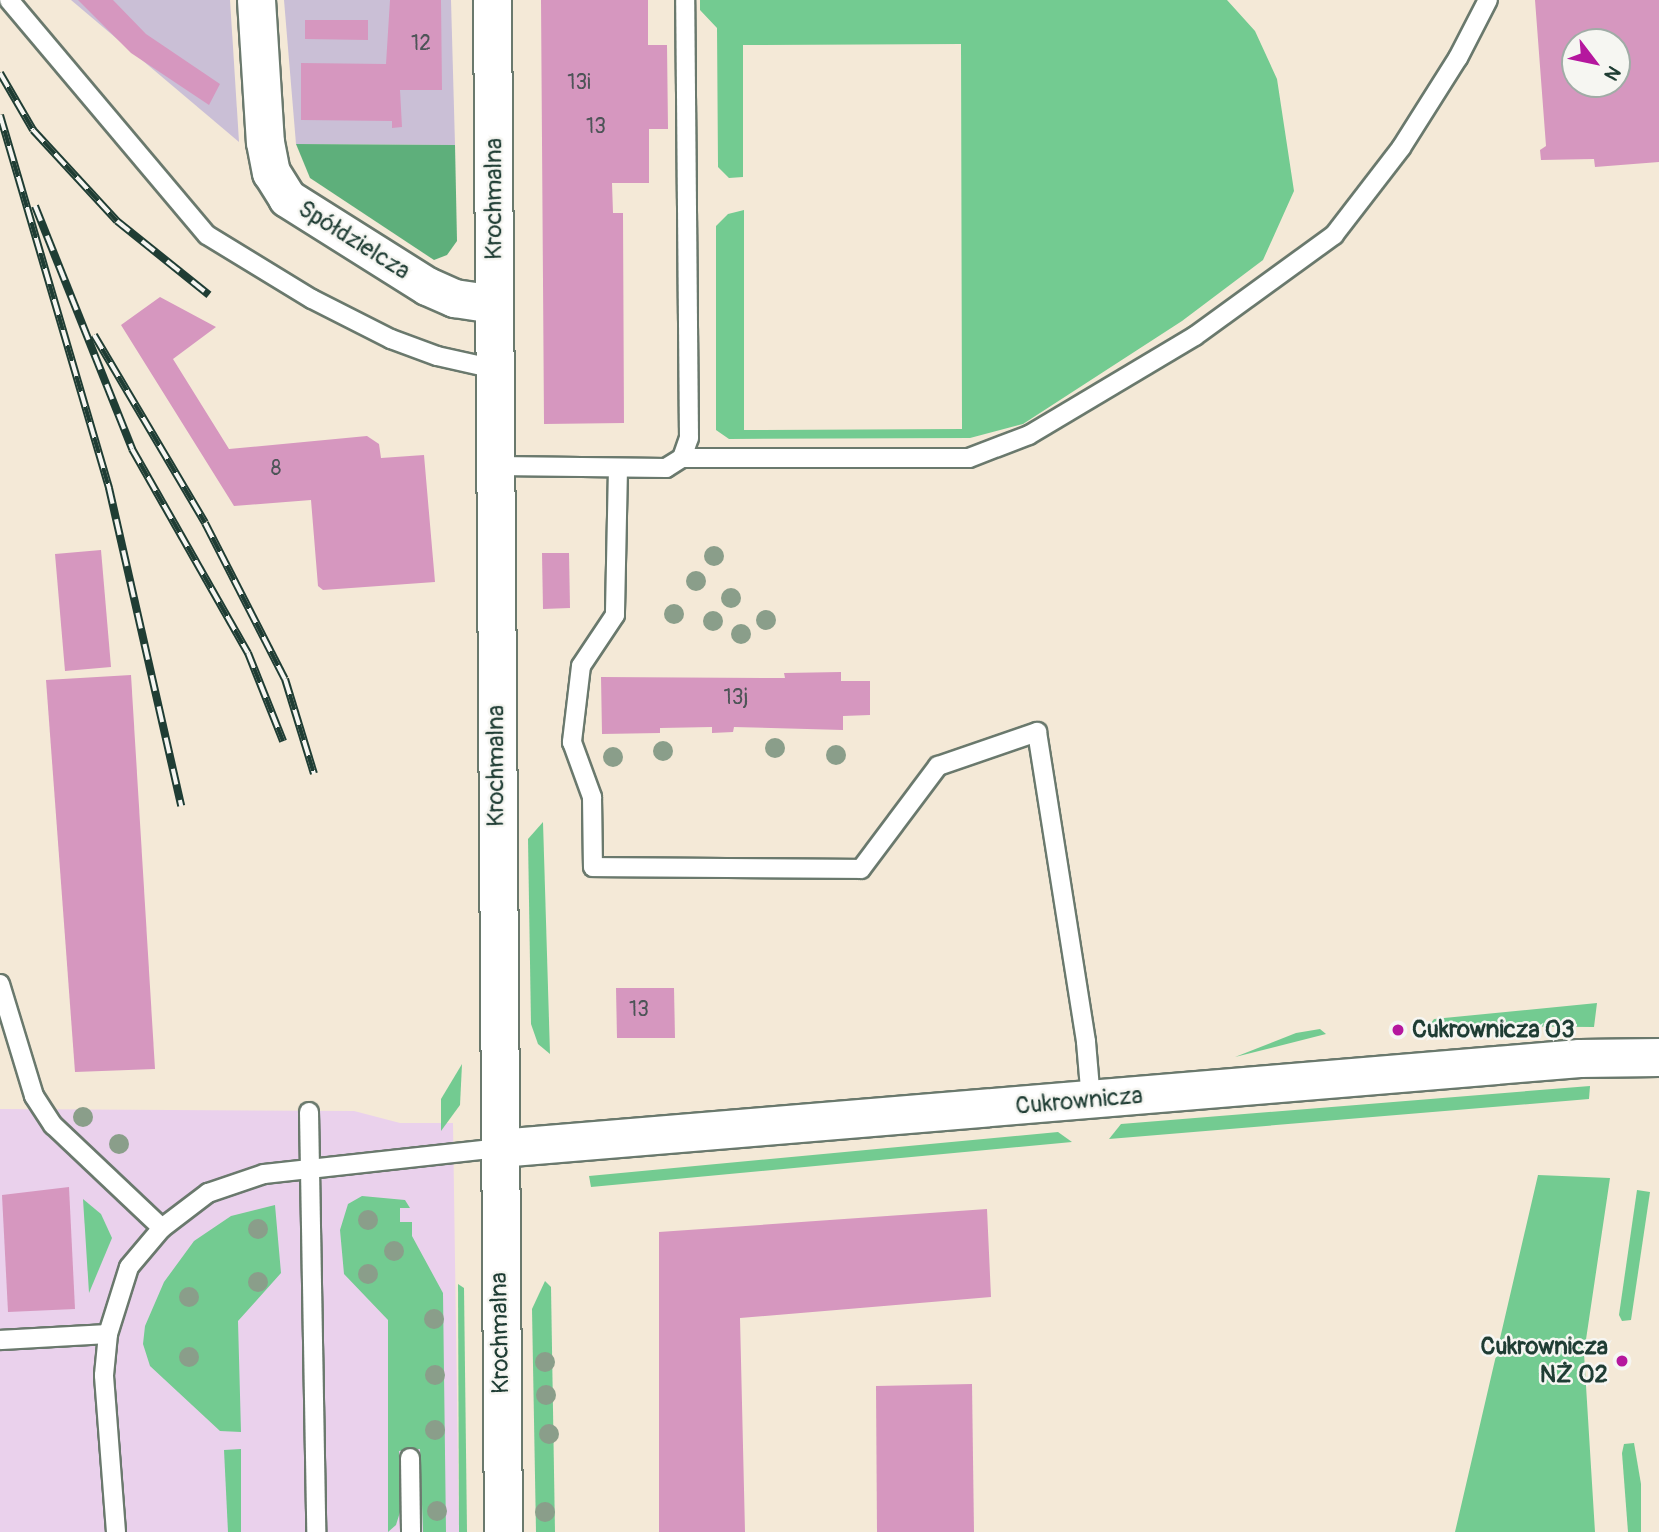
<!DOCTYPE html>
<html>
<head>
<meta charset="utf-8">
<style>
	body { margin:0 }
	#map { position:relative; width:1659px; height:1532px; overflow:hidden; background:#f4e9d7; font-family:Pangolin,sans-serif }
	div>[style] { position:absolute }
	.built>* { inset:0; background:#ead1ec }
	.industrial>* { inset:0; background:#cabfd6 }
	.green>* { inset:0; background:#73cb91 }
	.forest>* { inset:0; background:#5eaf7b }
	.building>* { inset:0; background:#d697bf }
	.roads { filter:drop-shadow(2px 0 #6a796d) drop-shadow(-2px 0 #6a796d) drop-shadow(0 2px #6a796d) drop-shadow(0 -2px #6a796d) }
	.service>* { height:18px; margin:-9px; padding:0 9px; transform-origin:9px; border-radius:9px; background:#fff }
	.minor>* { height:37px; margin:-18.5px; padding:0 18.5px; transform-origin:18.5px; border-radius:18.5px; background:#fff }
	.rail>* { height:8px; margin-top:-4px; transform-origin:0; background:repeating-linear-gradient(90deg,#f6f6f2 0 16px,#1f3d34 0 32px); box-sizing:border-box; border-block:2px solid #1f3d34 }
	.trees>* { width:20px; height:20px; margin:-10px; border-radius:50%; background:#8a9e8a }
	.dots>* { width:19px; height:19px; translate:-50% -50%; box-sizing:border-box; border:4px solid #f6f6f2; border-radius:50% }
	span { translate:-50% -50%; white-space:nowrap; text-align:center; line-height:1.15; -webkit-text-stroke:5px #f6f6f2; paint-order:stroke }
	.number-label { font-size:21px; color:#4d5457 }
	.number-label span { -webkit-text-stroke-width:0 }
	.street-label { font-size:24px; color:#1f3d34 }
	.poi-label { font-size:24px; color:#1f3d34; font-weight:700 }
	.left { translate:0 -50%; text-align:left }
	.right { translate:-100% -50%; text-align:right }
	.north { position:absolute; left:1561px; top:28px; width:70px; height:70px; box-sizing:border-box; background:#f6f6f2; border:2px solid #a0aca6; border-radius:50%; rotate:122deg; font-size:19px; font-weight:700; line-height:28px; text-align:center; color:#1f3d34 }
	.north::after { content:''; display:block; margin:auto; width:24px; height:32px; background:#b5179e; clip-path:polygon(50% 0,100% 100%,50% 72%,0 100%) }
</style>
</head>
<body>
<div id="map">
	<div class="built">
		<i style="clip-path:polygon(0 1109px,354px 1111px,400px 1123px,453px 1123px,459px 1532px,0 1532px)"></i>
	</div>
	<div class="industrial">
		<i style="clip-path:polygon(71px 0,230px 0,239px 142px)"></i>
		<i style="clip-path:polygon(284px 0,451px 0,455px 145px,296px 144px)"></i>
	</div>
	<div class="green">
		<i style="clip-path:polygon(700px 0,1227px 0,1255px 31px,1277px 79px,1294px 191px,1263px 260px,1182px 321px,1023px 424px,970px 438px,729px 439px,716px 430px,716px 226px,728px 214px,744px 210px,744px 430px,962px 429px,961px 44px,743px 45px,743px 177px,729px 178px,718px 167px,717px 28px,700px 10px)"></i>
		<i style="clip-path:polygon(543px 822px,550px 1054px,538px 1044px,531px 1024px,528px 839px)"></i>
		<i style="clip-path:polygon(1597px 1003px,1594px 1027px,1429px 1026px,1434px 1019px)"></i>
		<i style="clip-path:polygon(1320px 1029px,1326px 1034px,1235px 1057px,1296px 1033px)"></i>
		<i style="clip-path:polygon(462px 1064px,460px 1105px,441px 1131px,441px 1099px)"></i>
		<i style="clip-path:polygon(1590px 1086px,1589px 1099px,1109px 1139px,1121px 1124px)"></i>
		<i style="clip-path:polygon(1058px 1132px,1072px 1142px,591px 1187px,589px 1176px)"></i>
		<i style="clip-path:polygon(1538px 1175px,1610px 1178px,1584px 1353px,1595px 1532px,1455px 1532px)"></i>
		<i style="clip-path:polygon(1637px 1190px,1650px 1192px,1631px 1320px,1622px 1321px,1619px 1315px)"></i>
		<i style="clip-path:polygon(362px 1196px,405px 1200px,410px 1208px,400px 1208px,400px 1222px,412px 1222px,412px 1236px,443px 1293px,446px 1532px,423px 1532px,420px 1449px,399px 1451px,400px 1512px,396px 1525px,388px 1532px,388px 1320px,344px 1274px,340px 1230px,348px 1204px)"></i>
		<i style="clip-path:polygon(83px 1199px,101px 1214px,112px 1238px,89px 1293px)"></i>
		<i style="clip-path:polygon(275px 1205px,281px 1273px,238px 1321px,241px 1432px,220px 1431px,150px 1366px,143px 1344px,145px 1326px,164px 1282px,194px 1241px,231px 1216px)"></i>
		<i style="clip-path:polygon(545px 1281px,551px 1287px,555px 1532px,536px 1532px,532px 1309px)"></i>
		<i style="clip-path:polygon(458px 1284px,464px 1288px,467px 1532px,459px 1532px)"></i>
		<i style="clip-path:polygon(1634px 1443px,1641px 1484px,1641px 1532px,1628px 1532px,1622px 1453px,1624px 1444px)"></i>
		<i style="clip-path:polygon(241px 1449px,241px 1532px,228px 1532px,224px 1450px)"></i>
	</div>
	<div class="forest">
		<i style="clip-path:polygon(296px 144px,455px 145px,457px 241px,447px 255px,434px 260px,310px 178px)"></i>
	</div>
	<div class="building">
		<i style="clip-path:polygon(78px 0,113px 0,146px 34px,220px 84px,209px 105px,131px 53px)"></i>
		<i style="clip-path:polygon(390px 0,441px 0,442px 90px,400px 90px,402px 127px,392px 128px,392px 121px,301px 120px,301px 63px,386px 64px)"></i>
		<i style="clip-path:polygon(541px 0,648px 0,648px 45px,667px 45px,668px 129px,649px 129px,649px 183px,612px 183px,613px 213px,623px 213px,624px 423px,544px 424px)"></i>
		<i style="clip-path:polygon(evenodd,1535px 0,1659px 0,1659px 162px,1595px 167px,1594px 159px,1541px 160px,1540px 150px,1546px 146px,1535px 0,1575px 42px,1617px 42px,1617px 84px,1575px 84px,1575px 42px)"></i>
		<i style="clip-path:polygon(305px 20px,368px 20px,368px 40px,305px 39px)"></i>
		<i style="clip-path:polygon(160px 297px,216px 327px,173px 359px,229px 449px,367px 436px,379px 444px,381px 458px,424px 455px,435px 582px,323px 590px,318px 586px,311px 500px,234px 506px,121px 325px)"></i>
		<i style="clip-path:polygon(101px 550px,111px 667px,65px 671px,55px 554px)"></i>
		<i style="clip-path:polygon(542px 553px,569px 553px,570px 608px,543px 609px)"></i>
		<i style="clip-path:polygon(841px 672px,841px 681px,870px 681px,870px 715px,843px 716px,843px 730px,734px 727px,733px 732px,712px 733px,712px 727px,660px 728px,660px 733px,602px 734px,601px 677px,785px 678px,784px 673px)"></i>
		<i style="clip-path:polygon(131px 675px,155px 1069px,75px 1072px,46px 680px)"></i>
		<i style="clip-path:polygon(616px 988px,674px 988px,675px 1038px,617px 1038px)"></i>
		<i style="clip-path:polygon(69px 1187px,75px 1309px,8px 1312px,2px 1195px)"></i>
		<i style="clip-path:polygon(987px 1209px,991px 1297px,740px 1318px,745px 1532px,659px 1532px,659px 1232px)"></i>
		<i style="clip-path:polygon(972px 1384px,974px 1532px,877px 1532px,876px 1386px)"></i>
	</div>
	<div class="roads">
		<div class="service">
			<i style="left:9px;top:0;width:307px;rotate:49.9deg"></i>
			<i style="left:207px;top:235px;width:123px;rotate:31.4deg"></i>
			<i style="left:312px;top:299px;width:89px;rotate:26.9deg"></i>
			<i style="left:391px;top:339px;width:49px;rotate:20.3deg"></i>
			<i style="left:437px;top:356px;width:59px;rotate:12.6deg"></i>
			<i style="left:682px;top:458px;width:287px"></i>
			<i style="left:969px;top:458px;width:64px;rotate:-21deg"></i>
			<i style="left:1029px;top:435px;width:193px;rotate:-30.8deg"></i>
			<i style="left:1195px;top:336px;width:172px;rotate:-36deg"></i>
			<i style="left:1334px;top:235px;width:110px;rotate:-52.4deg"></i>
			<i style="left:1401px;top:148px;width:107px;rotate:-57.7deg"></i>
			<i style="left:1458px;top:58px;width:65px;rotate:-62.7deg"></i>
			<i style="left:497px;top:466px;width:169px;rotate:0.7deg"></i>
			<i style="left:666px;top:468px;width:19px;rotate:-32deg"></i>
			<i style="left:682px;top:458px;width:21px;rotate:-71deg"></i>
			<i style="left:689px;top:438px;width:438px;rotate:-90.5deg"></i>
			<i style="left:618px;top:468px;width:147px;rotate:91.2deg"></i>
			<i style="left:615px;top:615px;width:61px;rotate:123.7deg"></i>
			<i style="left:581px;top:666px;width:77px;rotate:96.8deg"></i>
			<i style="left:572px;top:742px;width:59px;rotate:70deg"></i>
			<i style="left:592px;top:797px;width:70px;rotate:89.2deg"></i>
			<i style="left:593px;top:867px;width:268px;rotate:0.4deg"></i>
			<i style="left:861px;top:869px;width:129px;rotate:-53.2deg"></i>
			<i style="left:938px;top:766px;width:105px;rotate:-19deg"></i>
			<i style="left:1037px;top:732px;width:314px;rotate:81deg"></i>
			<i style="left:1086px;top:1042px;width:58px;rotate:85.1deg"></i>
			<i style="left:0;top:984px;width:117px;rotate:73.1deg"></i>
			<i style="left:34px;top:1096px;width:35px;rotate:57deg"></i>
			<i style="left:53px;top:1125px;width:150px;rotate:43.4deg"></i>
			<i style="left:309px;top:1112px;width:420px;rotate:89deg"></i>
			<i style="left:0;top:1340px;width:108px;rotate:-3.2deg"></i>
			<i style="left:410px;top:1458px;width:74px;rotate:89.2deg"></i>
			<i style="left:116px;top:1532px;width:157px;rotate:-94.4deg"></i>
			<i style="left:104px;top:1375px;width:41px;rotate:-84.4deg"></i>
			<i style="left:108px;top:1334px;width:70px;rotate:-72.6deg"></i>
			<i style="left:129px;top:1267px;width:51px;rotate:-49.8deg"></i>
			<i style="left:162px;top:1228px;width:58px;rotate:-37.3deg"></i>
			<i style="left:208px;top:1193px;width:59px;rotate:-18.7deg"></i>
			<i style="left:264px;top:1174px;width:236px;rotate:-6.3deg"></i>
		</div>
		<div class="minor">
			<i style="left:256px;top:0;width:142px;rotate:86.4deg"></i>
			<i style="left:265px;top:142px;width:31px;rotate:79deg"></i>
			<i style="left:271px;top:172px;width:31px;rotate:58deg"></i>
			<i style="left:287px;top:198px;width:165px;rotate:32.2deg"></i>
			<i style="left:427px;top:286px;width:30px;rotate:24deg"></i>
			<i style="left:454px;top:298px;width:40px;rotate:8.5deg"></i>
			<i style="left:492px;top:0;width:1532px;rotate:89.59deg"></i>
			<i style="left:499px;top:1148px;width:1084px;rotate:-4.76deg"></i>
			<i style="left:1579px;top:1058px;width:80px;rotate:-0.7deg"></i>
		</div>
	</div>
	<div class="rail">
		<i style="left:0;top:73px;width:66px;rotate:59.9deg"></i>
		<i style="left:33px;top:130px;width:124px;rotate:47.3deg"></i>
		<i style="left:117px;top:221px;width:118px;rotate:38.8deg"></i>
		<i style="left:0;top:115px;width:389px;rotate:73.7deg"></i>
		<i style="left:109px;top:488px;width:326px;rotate:77.2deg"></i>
		<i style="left:35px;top:206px;width:262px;rotate:68.2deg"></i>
		<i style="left:132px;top:449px;width:235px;rotate:60.4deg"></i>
		<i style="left:248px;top:653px;width:95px;rotate:68.3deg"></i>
		<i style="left:94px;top:335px;width:218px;rotate:59.4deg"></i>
		<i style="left:205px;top:523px;width:175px;rotate:62.9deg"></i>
		<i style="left:285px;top:679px;width:99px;rotate:73deg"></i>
	</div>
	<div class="trees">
		<i style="left:714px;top:556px"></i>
		<i style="left:696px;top:581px"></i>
		<i style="left:731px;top:598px"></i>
		<i style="left:674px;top:614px"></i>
		<i style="left:766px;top:620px"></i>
		<i style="left:713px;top:621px"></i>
		<i style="left:741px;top:634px"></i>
		<i style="left:775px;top:748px"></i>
		<i style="left:663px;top:751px"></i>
		<i style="left:836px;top:755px"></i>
		<i style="left:613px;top:757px"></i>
		<i style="left:83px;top:1117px"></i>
		<i style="left:119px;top:1144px"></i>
		<i style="left:368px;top:1220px"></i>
		<i style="left:258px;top:1229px"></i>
		<i style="left:394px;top:1251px"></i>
		<i style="left:368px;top:1274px"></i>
		<i style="left:258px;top:1282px"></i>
		<i style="left:189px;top:1297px"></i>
		<i style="left:434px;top:1319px"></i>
		<i style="left:189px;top:1357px"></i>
		<i style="left:545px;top:1362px"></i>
		<i style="left:435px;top:1375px"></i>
		<i style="left:546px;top:1395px"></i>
		<i style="left:435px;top:1430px"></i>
		<i style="left:549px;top:1434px"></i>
		<i style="left:437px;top:1511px"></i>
		<i style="left:545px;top:1512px"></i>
	</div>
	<div class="dots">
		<i style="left:1398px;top:1030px;background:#b5179e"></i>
		<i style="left:1622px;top:1361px;background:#b5179e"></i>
	</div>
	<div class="number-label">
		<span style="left:421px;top:44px">12</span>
		<span style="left:579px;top:83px">13i</span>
		<span style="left:596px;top:127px">13</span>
		<span style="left:276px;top:469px">8</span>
		<span style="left:736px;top:698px">13j</span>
		<span style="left:639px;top:1010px">13</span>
	</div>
	<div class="street-label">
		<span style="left:494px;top:199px;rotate:-90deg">Krochmalna</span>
		<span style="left:354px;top:240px;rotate:32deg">Spółdzielcza</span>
		<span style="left:496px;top:766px;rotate:-90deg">Krochmalna</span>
		<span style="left:1079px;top:1101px;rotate:-5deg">Cukrownicza</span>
		<span style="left:500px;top:1333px;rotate:-91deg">Krochmalna</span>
	</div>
	<div class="poi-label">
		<span class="left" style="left:1412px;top:1030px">Cukrownicza 03</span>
		<span class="right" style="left:1608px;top:1361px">Cukrownicza<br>NŻ 02</span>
	</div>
	<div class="north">N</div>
</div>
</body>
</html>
